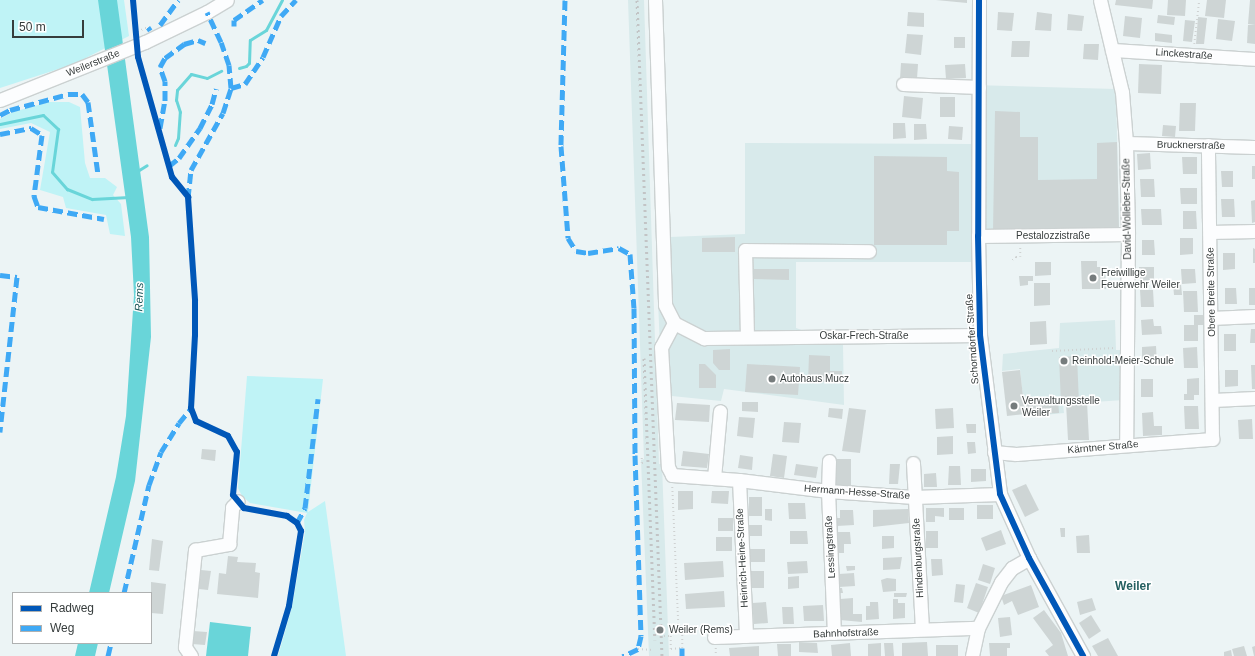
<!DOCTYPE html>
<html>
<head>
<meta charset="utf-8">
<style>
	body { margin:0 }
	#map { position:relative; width:1255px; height:656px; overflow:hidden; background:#ecf4f5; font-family:Arial,sans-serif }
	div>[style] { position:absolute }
	.built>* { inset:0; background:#d8eaeb }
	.green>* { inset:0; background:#bff3f6 }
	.water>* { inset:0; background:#69d5d9 }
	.stream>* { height:3px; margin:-1.5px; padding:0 1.5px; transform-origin:1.5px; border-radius:1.5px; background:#69d5d9 }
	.building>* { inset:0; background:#ced5d5 }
	.path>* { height:1.5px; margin-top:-0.75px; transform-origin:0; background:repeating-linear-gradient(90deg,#cfd2d2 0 1px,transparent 0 4px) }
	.roads { filter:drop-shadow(1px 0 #cbd1d1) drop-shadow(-1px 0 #cbd1d1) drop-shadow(0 1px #cbd1d1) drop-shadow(0 -1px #cbd1d1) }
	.minor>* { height:13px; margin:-6.5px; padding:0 6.5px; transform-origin:6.5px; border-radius:6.5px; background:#fcfdfe }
	.rail>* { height:3px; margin-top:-1.5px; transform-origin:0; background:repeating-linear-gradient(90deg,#c2c4c5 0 2px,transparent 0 6px) }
	.quiet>* { height:5px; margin-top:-2.5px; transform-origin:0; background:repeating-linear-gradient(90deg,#3fa9f5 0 10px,transparent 0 15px) }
	.cycleway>* { height:6px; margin:-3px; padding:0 3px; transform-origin:3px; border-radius:3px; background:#0057b8 }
	.dots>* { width:11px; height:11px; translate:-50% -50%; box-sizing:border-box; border:2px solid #fff; border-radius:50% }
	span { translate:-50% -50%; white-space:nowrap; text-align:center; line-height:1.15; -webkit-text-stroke:3px #fff; paint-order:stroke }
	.street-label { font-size:10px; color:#363c3c }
	.poi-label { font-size:10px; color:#363c3c }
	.left { translate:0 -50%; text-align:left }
	.water-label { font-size:11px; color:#1b5759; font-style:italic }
	.quarter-label { font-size:12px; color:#245f60; font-weight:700 }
	.legend { position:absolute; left:12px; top:592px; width:140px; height:52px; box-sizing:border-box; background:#fff; border:1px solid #afb1b1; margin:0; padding:5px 7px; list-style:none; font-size:12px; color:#363c3c }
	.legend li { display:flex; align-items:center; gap:8px; height:20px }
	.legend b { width:20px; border:1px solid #afb1b1 }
	.scale { position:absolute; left:12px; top:20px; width:72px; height:18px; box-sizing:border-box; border:2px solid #363c3c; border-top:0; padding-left:5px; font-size:12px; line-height:14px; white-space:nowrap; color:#363c3c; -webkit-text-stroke:3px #fff; paint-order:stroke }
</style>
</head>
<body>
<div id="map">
	<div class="built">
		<i style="clip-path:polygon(628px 0,644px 0,659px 464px,662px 464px,669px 656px,649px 656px,641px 460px,644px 459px)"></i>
		<i style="clip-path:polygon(973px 85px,1116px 89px,1119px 230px,971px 230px,971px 262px,796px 262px,796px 328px,843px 344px,844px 405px,724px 389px,721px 401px,662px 395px,658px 301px,671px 300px,670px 237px,745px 234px,745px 143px,971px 144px)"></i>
		<i style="clip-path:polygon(1115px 320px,1116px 350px,1125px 350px,1124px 400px,1063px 404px,1064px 413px,1025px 417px,1020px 369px,1002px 371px,1003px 354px,1059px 348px,1060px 323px)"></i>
	</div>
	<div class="green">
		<i style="clip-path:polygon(0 0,124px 0,129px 36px,74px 64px,0 88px)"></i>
		<i style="clip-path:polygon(49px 102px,69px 102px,80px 107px,85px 163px,90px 178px,105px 178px,117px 187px,113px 195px,121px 204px,125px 236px,110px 234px,106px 215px,66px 208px,63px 197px,40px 190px,50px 132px,31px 123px,0 129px,0 119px,13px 112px)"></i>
		<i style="clip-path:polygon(247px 376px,323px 379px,308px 512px,325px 501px,346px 656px,278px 656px,292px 607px,305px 532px,304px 520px,307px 513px,250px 503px,242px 496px,238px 488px)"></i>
	</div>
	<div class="water">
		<i style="clip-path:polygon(98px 0,117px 0,149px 237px,151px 337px,135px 481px,109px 593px,89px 593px,116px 477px,126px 416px,134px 295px,131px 237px)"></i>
		<i style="clip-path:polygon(210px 622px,251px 627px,248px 656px,206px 656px)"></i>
		<i style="clip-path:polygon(78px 643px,98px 643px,95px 656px,75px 656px)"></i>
	</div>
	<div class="stream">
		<i style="left:239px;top:68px;width:7px;rotate:-16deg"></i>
		<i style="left:246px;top:66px;width:4px;rotate:-45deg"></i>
		<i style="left:249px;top:63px;width:23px;rotate:-88deg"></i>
		<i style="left:250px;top:40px;width:19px;rotate:-32deg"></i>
		<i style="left:266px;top:30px;width:34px;rotate:-62deg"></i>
		<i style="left:0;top:124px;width:44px;rotate:-11.8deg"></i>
		<i style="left:43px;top:115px;width:21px;rotate:43deg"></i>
		<i style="left:58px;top:129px;width:43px;rotate:97.9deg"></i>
		<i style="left:52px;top:172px;width:23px;rotate:49deg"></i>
		<i style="left:67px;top:189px;width:27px;rotate:22deg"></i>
		<i style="left:92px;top:199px;width:37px;rotate:-3deg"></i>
		<i style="left:175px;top:145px;width:8px;rotate:-67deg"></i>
		<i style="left:178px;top:138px;width:26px;rotate:-86deg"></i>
		<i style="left:180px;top:112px;width:13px;rotate:-108deg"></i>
		<i style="left:176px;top:100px;width:10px;rotate:-84deg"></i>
		<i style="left:177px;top:90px;width:21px;rotate:-49deg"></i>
		<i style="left:191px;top:74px;width:16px;rotate:14deg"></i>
		<i style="left:207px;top:78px;width:16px;rotate:-27deg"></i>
		<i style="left:139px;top:170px;width:9px;rotate:-32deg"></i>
	</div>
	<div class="building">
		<i style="clip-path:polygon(936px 0,967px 0,967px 3px)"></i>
		<i style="clip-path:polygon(1116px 0,1153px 0,1152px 9px,1115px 5px)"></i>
		<i style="clip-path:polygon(1168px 0,1186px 0,1185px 16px,1167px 15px)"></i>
		<i style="clip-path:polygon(1207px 0,1226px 0,1224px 18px,1205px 16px)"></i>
		<i style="clip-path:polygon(1250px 0,1255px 0,1255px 25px,1248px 24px)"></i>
		<i style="clip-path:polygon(908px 12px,924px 13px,924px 27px,907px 26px)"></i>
		<i style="clip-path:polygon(998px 12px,1014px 13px,1012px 31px,997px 30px)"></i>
		<i style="clip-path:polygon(1037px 12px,1052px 14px,1051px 31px,1035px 30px)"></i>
		<i style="clip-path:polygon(1068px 14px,1084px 16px,1082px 31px,1067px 30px)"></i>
		<i style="clip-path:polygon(1158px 15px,1175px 17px,1174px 25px,1157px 23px)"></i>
		<i style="clip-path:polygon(1125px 16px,1142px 18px,1140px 38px,1123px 36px)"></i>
		<i style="clip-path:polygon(1198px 17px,1207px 18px,1204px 44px,1196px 44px)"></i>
		<i style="clip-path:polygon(1218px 19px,1235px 21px,1232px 41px,1216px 39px)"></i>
		<i style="clip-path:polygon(1185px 20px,1195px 21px,1192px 42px,1183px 41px)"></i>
		<i style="clip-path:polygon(1248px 25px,1255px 25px,1255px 44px,1247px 43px)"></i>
		<i style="clip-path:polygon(1155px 33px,1172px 35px,1172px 43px,1155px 41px)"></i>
		<i style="clip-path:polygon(907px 34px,923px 35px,921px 55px,905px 53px)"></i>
		<i style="clip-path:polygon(954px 37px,965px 37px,965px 48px,954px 48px)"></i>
		<i style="clip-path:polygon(1012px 41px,1030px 41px,1029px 57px,1011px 57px)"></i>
		<i style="clip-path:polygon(1084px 44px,1099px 44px,1098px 60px,1083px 59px)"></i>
		<i style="clip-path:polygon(901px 63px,918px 64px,917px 79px,900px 79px)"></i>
		<i style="clip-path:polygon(965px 64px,966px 78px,946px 79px,945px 65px)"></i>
		<i style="clip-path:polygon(1139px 64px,1162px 65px,1161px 94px,1138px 93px)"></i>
		<i style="clip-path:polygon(904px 96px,923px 98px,921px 119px,902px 117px)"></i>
		<i style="clip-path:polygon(940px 97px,955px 97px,955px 117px,940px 117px)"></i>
		<i style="clip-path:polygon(1180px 103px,1196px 103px,1195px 131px,1179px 131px)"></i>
		<i style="clip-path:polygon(995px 111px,1020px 112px,1020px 137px,1038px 137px,1038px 180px,1097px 179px,1097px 143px,1117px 142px,1119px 230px,993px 231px)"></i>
		<i style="clip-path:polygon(893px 123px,905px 123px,906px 138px,893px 139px)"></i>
		<i style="clip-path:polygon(914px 124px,926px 124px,927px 139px,914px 140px)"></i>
		<i style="clip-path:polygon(1163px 125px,1176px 126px,1175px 137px,1162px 136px)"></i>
		<i style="clip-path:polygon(949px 126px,963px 127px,962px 140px,948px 139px)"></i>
		<i style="clip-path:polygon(1150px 153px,1151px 169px,1138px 170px,1137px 154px)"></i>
		<i style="clip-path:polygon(874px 156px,947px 157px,947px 171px,959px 172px,959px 231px,947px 231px,947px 245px,874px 245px)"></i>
		<i style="clip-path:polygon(1182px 157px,1197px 157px,1197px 174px,1183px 174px)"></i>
		<i style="clip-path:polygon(1252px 166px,1255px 166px,1255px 179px,1252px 179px)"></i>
		<i style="clip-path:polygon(1221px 171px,1233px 171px,1233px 187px,1222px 187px)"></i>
		<i style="clip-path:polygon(1140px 179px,1154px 179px,1155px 197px,1141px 197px)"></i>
		<i style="clip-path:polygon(1180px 188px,1197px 188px,1197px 204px,1181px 204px)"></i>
		<i style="clip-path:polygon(1221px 199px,1234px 199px,1235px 217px,1222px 217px)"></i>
		<i style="clip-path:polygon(1255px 200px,1255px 222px,1252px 223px,1251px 201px)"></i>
		<i style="clip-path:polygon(1141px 209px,1161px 209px,1162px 225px,1142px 225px)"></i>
		<i style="clip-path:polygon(1183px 211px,1196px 211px,1197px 229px,1183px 229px)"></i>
		<i style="clip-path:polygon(735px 237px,735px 252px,702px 252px,702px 238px)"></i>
		<i style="clip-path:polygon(1180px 238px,1193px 238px,1193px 254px,1180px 255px)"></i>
		<i style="clip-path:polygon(1142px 240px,1154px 240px,1155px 255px,1142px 255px)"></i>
		<i style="clip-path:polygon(1253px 248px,1255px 249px,1255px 263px,1253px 263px)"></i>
		<i style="clip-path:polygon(1223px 253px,1235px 253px,1235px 269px,1223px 270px)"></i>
		<i style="clip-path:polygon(1081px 261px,1097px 261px,1097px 267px,1105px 267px,1106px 289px,1082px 289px)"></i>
		<i style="clip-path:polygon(1035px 262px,1051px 262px,1051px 275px,1035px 276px)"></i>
		<i style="clip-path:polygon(1139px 267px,1154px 267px,1154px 282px,1139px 282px)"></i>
		<i style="clip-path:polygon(754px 269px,789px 269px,789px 280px,754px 279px)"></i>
		<i style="clip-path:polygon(1181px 269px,1195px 269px,1196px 283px,1182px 284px)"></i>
		<i style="clip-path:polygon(1019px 276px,1033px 276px,1033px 281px,1028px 281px,1028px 285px,1020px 286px)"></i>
		<i style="clip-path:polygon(1034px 283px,1050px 283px,1050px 305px,1034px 306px)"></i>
		<i style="clip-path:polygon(1173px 284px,1181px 284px,1182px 295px,1174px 295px)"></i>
		<i style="clip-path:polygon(1225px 288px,1236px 288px,1237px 304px,1225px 304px)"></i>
		<i style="clip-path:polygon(1249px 288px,1255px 288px,1255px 305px,1249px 305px)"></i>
		<i style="clip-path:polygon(1140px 290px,1153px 290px,1154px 307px,1141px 307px)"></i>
		<i style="clip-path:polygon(1183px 291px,1197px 291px,1198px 312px,1184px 312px)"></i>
		<i style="clip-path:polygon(1194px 315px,1205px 315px,1205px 325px,1198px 325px,1198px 341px,1184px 341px,1184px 325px,1194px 325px)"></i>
		<i style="clip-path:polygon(1153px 319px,1154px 326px,1161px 326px,1162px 334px,1142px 335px,1141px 320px)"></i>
		<i style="clip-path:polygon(1046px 321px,1047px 344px,1030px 345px,1030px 322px)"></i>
		<i style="clip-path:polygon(1251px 329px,1255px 329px,1255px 343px,1250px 343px)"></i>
		<i style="clip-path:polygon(1224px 334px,1236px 334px,1236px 351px,1224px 351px)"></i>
		<i style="clip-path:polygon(1156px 346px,1157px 364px,1142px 364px,1142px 347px)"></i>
		<i style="clip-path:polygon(1197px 347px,1198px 368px,1184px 368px,1183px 348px)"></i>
		<i style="clip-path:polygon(730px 349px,730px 370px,719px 370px,713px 363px,713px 350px)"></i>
		<i style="clip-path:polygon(809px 355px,830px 356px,830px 371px,842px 371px,842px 382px,808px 382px)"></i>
		<i style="clip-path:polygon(1077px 356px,1079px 403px,1087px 402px,1089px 440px,1068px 440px,1066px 403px,1061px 404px,1059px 357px)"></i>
		<i style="clip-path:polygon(699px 364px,705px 364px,716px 375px,716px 388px,699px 388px)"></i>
		<i style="clip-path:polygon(747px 364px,800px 367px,798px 395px,745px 392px)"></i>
		<i style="clip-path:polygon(1251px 365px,1255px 365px,1255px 389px,1252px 389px)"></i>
		<i style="clip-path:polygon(1020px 370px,1025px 414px,1007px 416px,1002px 372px)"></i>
		<i style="clip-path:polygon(1225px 370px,1238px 370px,1238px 386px,1225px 387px)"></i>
		<i style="clip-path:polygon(1199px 378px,1199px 395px,1194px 395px,1194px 400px,1184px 400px,1184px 394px,1187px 394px,1187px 379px)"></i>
		<i style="clip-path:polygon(1141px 379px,1153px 379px,1153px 397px,1141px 397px)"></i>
		<i style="clip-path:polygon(1058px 400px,1059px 413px,1025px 415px,1025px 402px)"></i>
		<i style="clip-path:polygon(742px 402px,758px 402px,758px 412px,742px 411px)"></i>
		<i style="clip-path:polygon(677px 403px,710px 405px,709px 422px,675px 420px)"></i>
		<i style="clip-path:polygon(1184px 406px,1198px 406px,1199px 429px,1185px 429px)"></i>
		<i style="clip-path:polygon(829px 408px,843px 409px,842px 419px,828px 417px)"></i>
		<i style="clip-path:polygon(849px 408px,866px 410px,860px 453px,842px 451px)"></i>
		<i style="clip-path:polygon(953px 408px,954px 428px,936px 429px,935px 409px)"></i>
		<i style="clip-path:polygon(1153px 412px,1154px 426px,1162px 426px,1162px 435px,1143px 436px,1142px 413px)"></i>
		<i style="clip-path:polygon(739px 417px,755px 418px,753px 438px,737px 436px)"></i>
		<i style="clip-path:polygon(1252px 419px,1253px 439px,1239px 439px,1238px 420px)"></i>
		<i style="clip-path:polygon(784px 422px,801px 423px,799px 443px,782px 442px)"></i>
		<i style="clip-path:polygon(966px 424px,976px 424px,976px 433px,967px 433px)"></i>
		<i style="clip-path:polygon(953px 436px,953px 454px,937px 455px,937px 437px)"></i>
		<i style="clip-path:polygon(967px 442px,975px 442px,976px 453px,968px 454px)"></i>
		<i style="clip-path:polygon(202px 449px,216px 450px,215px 461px,201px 459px)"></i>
		<i style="clip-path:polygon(683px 451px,709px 454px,707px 468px,681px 466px)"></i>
		<i style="clip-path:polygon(773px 454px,787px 456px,784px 478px,770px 476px)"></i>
		<i style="clip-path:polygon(740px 455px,753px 457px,752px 470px,738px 468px)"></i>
		<i style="clip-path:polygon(834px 459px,851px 459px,851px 485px,835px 485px)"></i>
		<i style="clip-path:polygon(796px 464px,818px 467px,816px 478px,794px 475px)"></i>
		<i style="clip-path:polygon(890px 464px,900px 464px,898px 484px,889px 484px)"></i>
		<i style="clip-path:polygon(949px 466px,960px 466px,961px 485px,948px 485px)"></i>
		<i style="clip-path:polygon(971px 469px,986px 469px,986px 481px,971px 482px)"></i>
		<i style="clip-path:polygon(936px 473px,937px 487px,924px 487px,924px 474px)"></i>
		<i style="clip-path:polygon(1026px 484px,1039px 510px,1025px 517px,1012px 490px)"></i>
		<i style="clip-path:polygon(678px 491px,693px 491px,693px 509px,678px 510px)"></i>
		<i style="clip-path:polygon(712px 491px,729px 491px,728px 504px,711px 503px)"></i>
		<i style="clip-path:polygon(749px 497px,762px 497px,762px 516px,749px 516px)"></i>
		<i style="clip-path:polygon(788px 503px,805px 503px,806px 519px,789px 519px)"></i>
		<i style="clip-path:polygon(977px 505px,993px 505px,993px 519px,977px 519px)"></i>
		<i style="clip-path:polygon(926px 508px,944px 508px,944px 517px,935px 516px,935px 522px,926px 522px)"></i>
		<i style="clip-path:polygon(949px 508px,964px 508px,964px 520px,949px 520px)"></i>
		<i style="clip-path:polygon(765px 509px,772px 509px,772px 521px,765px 520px)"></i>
		<i style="clip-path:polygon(908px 509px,909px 523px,873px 527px,873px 510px)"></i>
		<i style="clip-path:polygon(840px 510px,853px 510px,854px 525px,837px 526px,837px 518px,840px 518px)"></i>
		<i style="clip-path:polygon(718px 518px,733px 518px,733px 531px,718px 531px)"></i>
		<i style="clip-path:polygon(748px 525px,762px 525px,762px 536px,748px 536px)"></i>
		<i style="clip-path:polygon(1060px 528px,1065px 528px,1065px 537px,1061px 537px)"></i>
		<i style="clip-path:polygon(1001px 530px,1006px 544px,986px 551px,981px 538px)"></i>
		<i style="clip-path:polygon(790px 531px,807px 531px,808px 544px,790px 544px)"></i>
		<i style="clip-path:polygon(926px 531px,938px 531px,938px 548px,926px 548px)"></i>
		<i style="clip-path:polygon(837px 532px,850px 532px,851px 544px,844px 544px,844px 553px,838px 553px)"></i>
		<i style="clip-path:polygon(1089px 535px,1090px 553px,1077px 553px,1076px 536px)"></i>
		<i style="clip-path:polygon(882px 536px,894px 536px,894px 548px,882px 549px)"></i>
		<i style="clip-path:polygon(716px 537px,732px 537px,732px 551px,716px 551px)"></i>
		<i style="clip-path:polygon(152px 539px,163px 541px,159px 571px,149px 570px)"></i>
		<i style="clip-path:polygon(750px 549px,765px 549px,765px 562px,750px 562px)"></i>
		<i style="clip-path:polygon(228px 556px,238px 557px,237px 562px,256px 563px,255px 572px,260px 573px,258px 598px,217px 594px,219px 573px,226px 574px)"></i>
		<i style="clip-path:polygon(902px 557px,900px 569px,883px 570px,883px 558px)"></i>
		<i style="clip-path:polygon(931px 559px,942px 559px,943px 575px,932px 576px)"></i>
		<i style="clip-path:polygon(723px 561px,724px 577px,685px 580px,684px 563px)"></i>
		<i style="clip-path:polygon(807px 561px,808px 573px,788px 574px,787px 562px)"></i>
		<i style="clip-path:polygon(983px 564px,995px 568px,990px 584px,978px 580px)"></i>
		<i style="clip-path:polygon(846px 566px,855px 566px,855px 570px,847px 571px)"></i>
		<i style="clip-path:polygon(201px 570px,211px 571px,208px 590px,199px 589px)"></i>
		<i style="clip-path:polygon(750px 571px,764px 571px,764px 588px,750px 588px)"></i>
		<i style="clip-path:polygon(854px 573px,855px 586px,839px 587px,839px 574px)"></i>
		<i style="clip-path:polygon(799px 576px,799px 588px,788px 589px,788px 577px)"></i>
		<i style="clip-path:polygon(887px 578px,896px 579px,896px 591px,883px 592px,881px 580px)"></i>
		<i style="clip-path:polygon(151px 582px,166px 584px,163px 614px,151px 613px)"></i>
		<i style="clip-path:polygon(976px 583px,988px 587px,979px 613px,967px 608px)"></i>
		<i style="clip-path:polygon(956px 584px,965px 585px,963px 603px,954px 602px)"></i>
		<i style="clip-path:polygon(1031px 585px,1039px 607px,1018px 615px,1012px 601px,1004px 605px,1001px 596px)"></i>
		<i style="clip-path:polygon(837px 588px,842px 588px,843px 593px,837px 593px)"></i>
		<i style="clip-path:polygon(724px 591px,725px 607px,686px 609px,685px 594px)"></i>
		<i style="clip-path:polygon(894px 593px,907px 593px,906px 597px,894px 597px)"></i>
		<i style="clip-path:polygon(853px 598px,853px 614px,862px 614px,862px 622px,840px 620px,840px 599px)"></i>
		<i style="clip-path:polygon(1092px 598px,1096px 610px,1080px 615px,1077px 602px)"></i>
		<i style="clip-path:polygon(893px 599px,898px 599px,898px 603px,905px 603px,905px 618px,893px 619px)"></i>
		<i style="clip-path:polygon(766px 602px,768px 623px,754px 624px,752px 603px)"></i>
		<i style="clip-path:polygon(870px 602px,878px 602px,879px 619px,866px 620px,866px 606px,870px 606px)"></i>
		<i style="clip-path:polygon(823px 605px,824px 621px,804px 621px,803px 606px)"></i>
		<i style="clip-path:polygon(782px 607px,793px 607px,794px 624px,783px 624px)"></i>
		<i style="clip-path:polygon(1044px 610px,1061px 633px,1068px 656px,1049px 656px,1045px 651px,1053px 645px,1033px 618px)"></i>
		<i style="clip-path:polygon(1091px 615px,1101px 631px,1089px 639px,1079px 623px)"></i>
		<i style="clip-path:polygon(1010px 617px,1012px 635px,1000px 637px,998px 618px)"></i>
		<i style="clip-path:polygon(193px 631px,207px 632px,205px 645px,192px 644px)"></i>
		<i style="clip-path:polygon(1108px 638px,1118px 656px,1098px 656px,1092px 646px)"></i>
		<i style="clip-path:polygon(799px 642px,817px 643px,818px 653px,799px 652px)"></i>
		<i style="clip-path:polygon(927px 642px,928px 656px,902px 656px,902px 643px)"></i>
		<i style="clip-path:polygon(850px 643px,851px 656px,832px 656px,831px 645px)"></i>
		<i style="clip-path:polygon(881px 643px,881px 656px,868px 656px,868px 644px)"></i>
		<i style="clip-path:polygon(884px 643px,893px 643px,894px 656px,885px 656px)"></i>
		<i style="clip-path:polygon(989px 643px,1010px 643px,1010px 648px,1007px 648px,1007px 656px,990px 656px)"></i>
		<i style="clip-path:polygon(777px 644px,791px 644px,791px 656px,778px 656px)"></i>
		<i style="clip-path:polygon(936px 645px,958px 645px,958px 656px,936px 656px)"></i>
		<i style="clip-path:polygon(759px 646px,759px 656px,730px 656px,729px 648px)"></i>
		<i style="clip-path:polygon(1244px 646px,1247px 656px,1234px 656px,1232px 649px)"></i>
		<i style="clip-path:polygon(1255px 646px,1255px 656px,1254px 656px,1252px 647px)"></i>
		<i style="clip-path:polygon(1231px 650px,1232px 656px,1224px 656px,1224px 652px)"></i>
	</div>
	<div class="path">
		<i style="left:134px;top:33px;width:15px;rotate:-23deg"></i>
		<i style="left:1194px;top:44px;width:44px;rotate:-83.5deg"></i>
		<i style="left:1012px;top:260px;width:5px;rotate:-37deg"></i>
		<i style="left:1016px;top:257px;width:4px"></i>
		<i style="left:1020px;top:257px;width:11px;rotate:-90deg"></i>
		<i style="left:1052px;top:351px;width:63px;rotate:-2.7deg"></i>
		<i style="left:642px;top:458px;width:5px;rotate:90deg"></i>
		<i style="left:642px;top:463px;width:4px"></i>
		<i style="left:664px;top:636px;width:7px"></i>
		<i style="left:671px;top:636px;width:13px;rotate:90deg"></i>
		<i style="left:671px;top:649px;width:11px;rotate:-5deg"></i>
		<i style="left:682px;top:648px;width:18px;rotate:-90deg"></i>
		<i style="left:682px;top:630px;width:7px;rotate:-124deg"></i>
		<i style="left:678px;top:624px;width:137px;rotate:-92.5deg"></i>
		<i style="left:716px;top:648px;width:8px;rotate:90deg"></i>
		<i style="left:638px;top:649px;width:15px;rotate:4deg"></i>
	</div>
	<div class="roads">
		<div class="minor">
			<i style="left:655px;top:0;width:305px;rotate:88.1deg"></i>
			<i style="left:665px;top:305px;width:20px;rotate:63deg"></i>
			<i style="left:979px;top:0;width:236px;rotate:90.2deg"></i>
			<i style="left:978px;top:236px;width:99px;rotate:88.8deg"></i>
			<i style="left:980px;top:335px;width:160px;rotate:82.8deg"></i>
			<i style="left:1000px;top:494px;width:70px;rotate:65.6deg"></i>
			<i style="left:1029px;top:558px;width:112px;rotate:61.1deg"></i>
			<i style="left:1100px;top:0;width:95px;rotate:76.6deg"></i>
			<i style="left:1122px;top:92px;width:51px;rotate:85.5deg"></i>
			<i style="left:1126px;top:143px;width:91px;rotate:88.7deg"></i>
			<i style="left:1128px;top:234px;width:210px;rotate:90.5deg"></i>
			<i style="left:1112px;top:50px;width:143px;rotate:3.6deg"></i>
			<i style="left:903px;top:84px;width:76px;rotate:2.3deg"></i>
			<i style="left:0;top:100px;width:156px;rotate:-21.8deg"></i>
			<i style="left:145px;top:42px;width:69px;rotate:-25.8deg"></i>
			<i style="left:207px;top:12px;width:23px;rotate:-31deg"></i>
			<i style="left:1126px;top:143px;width:129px;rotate:1.8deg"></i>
			<i style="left:1210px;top:232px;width:45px;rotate:-1.3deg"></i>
			<i style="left:978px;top:236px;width:150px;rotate:-0.8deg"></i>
			<i style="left:1211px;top:318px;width:44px;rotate:-2.6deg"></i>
			<i style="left:674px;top:323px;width:27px;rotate:118deg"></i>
			<i style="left:661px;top:347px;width:120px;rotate:86.7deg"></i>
			<i style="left:668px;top:467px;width:9px;rotate:63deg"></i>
			<i style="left:672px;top:475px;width:67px;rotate:4.3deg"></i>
			<i style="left:739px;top:480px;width:90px;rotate:7deg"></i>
			<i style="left:828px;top:491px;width:86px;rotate:4deg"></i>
			<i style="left:914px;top:497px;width:86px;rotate:-2deg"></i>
			<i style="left:674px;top:323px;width:34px;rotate:27deg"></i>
			<i style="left:704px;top:338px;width:276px;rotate:-0.6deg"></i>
			<i style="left:747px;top:337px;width:87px;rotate:-91.3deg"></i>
			<i style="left:745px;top:250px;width:124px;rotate:0.5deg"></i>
			<i style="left:1213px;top:400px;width:42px;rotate:-2.7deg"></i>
			<i style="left:994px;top:452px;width:22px;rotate:5deg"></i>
			<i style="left:1016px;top:454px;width:197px;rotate:-4.4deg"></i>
			<i style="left:1212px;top:439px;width:294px;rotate:-90.8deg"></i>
			<i style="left:829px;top:461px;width:30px;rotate:92deg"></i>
			<i style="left:828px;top:491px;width:142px;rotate:87.6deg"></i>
			<i style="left:913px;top:463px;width:166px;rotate:86.9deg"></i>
			<i style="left:714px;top:478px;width:67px;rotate:-84.9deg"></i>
			<i style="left:739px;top:480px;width:156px;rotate:87.4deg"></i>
			<i style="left:714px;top:637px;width:264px;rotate:-2deg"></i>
			<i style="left:191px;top:656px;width:11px;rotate:-124deg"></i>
			<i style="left:185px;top:647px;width:98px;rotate:-84.1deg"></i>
			<i style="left:195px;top:550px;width:35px;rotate:-10deg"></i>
			<i style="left:229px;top:544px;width:37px;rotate:-85deg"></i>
			<i style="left:232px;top:507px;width:8px;rotate:-45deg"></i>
			<i style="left:972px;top:656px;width:29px;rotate:-78deg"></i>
			<i style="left:978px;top:628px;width:51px;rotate:-63.4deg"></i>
			<i style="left:1001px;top:582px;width:18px;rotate:-52deg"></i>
			<i style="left:1012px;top:568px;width:20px;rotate:-30deg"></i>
		</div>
	</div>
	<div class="rail">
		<i style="left:637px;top:0;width:656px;rotate:87.82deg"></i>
		<i style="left:644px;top:358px;width:282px;rotate:87.8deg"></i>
	</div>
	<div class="quiet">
		<i style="left:565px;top:0;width:146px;rotate:91.6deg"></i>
		<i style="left:561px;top:146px;width:92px;rotate:85.6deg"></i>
		<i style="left:568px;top:238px;width:15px;rotate:58deg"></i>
		<i style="left:576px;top:251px;width:12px;rotate:9deg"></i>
		<i style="left:588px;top:253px;width:31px;rotate:-9deg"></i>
		<i style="left:619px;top:248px;width:13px;rotate:29deg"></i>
		<i style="left:630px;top:254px;width:54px;rotate:85.8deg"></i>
		<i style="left:634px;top:308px;width:147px;rotate:89.6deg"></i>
		<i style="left:635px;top:455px;width:181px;rotate:88.1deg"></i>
		<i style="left:641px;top:636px;width:13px;rotate:103deg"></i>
		<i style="left:638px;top:649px;width:17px;rotate:155deg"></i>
		<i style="left:160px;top:25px;width:31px;rotate:-54deg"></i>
		<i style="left:234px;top:26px;width:6px;rotate:-90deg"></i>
		<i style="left:234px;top:20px;width:35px;rotate:-35deg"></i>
		<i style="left:148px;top:27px;width:4px;rotate:56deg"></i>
		<i style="left:231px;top:88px;width:15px;rotate:-16deg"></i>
		<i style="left:245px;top:84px;width:32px;rotate:-56deg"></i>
		<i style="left:263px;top:57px;width:45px;rotate:-66.3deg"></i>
		<i style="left:281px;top:16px;width:22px;rotate:-47deg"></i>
		<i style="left:0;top:115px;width:11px;rotate:-27deg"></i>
		<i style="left:10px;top:110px;width:60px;rotate:-15.4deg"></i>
		<i style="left:68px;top:94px;width:14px"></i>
		<i style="left:82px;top:94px;width:10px;rotate:53deg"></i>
		<i style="left:88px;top:102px;width:73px;rotate:82.1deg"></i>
		<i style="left:160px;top:128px;width:27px;rotate:-80deg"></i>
		<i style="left:165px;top:101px;width:20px;rotate:-90deg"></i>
		<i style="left:165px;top:81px;width:15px;rotate:-110deg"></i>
		<i style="left:160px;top:67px;width:10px;rotate:-61deg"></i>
		<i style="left:165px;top:58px;width:24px;rotate:-36deg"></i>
		<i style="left:184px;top:44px;width:15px;rotate:-16deg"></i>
		<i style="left:198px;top:40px;width:8px;rotate:23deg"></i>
		<i style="left:0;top:134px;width:32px;rotate:-11deg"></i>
		<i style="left:31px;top:128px;width:13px;rotate:32deg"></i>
		<i style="left:42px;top:135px;width:62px;rotate:97.5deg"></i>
		<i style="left:34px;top:196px;width:12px;rotate:70deg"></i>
		<i style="left:38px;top:207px;width:67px;rotate:10.3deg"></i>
		<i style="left:169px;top:166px;width:13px;rotate:-39deg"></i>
		<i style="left:179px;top:158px;width:37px;rotate:-55deg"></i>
		<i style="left:200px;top:128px;width:27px;rotate:-63deg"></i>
		<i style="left:212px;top:104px;width:16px;rotate:-75deg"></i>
		<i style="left:188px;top:198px;width:28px;rotate:-84deg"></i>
		<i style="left:191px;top:170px;width:65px;rotate:-60.7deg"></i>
		<i style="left:223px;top:113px;width:26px;rotate:-72deg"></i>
		<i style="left:231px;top:88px;width:23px;rotate:-95deg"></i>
		<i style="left:229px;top:65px;width:24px;rotate:-109deg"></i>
		<i style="left:221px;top:42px;width:33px;rotate:-115deg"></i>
		<i style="left:0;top:275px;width:17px;rotate:7deg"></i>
		<i style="left:17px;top:277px;width:156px;rotate:96.3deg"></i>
		<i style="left:297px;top:523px;width:17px;rotate:-62deg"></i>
		<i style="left:305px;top:508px;width:110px;rotate:-83.2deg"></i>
		<i style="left:124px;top:593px;width:111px;rotate:-77deg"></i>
		<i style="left:149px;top:485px;width:35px;rotate:-70deg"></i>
		<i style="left:161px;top:452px;width:34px;rotate:-58deg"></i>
		<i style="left:179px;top:423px;width:19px;rotate:-51deg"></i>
		<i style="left:682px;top:648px;width:8px;rotate:90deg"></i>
		<i style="left:108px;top:656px;width:13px;rotate:-77deg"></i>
	</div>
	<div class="cycleway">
		<i style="left:133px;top:0;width:57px;rotate:85deg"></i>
		<i style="left:138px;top:57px;width:125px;rotate:74.2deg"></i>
		<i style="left:172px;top:177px;width:26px;rotate:51deg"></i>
		<i style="left:188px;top:197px;width:104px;rotate:86.1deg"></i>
		<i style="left:195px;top:301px;width:34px;rotate:90deg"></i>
		<i style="left:195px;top:335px;width:73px;rotate:93.1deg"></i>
		<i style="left:191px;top:408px;width:14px;rotate:69deg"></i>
		<i style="left:196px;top:421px;width:35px;rotate:25deg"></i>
		<i style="left:228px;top:436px;width:18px;rotate:61deg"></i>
		<i style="left:237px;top:452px;width:43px;rotate:95.3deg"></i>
		<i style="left:233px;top:495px;width:17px;rotate:50deg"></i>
		<i style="left:244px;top:508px;width:44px;rotate:10.5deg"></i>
		<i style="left:287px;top:516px;width:12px;rotate:35deg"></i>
		<i style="left:297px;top:523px;width:9px;rotate:63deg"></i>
		<i style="left:301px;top:531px;width:76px;rotate:99.1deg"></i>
		<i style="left:289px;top:606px;width:52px;rotate:106.7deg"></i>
		<i style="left:979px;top:0;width:236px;rotate:90.2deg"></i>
		<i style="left:978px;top:236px;width:99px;rotate:88.8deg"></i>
		<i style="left:980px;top:335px;width:160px;rotate:82.8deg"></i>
		<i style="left:1000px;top:494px;width:70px;rotate:65.6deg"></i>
		<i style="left:1029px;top:558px;width:112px;rotate:61.1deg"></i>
	</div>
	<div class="dots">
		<i style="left:1093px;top:278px;background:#767c7d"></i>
		<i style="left:1064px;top:361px;background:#767c7d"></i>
		<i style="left:772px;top:379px;background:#767c7d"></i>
		<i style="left:1014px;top:406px;background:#767c7d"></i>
		<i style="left:660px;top:630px;background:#767c7d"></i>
	</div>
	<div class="street-label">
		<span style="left:1184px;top:54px;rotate:4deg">Linckestraße</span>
		<span style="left:93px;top:63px;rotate:-22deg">Weilerstraße</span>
		<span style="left:1191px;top:145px;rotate:1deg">Brucknerstraße</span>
		<span style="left:1127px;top:209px;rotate:-91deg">David-Wolleber-Straße</span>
		<span style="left:1053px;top:236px">Pestalozzistraße</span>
		<span style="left:1211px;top:292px;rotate:-91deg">Obere Breite Straße</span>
		<span style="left:864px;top:336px">Oskar-Frech-Straße</span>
		<span style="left:972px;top:339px;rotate:-94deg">Schorndorfer Straße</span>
		<span style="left:1103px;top:447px;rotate:-5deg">Kärntner Straße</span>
		<span style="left:857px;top:492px;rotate:4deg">Hermann-Hesse-Straße</span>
		<span style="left:830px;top:547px;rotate:-93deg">Lessingstraße</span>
		<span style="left:742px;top:558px;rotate:-93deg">Heinrich-Heine-Straße</span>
		<span style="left:918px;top:558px;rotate:-93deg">Hindenburgstraße</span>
		<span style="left:846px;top:633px;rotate:-2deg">Bahnhofstraße</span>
	</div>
	<div class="poi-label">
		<span class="left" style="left:1101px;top:278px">Freiwillige<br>Feuerwehr Weiler</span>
		<span class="left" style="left:1072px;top:361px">Reinhold-Meier-Schule</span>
		<span class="left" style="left:780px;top:379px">Autohaus Mucz</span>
		<span class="left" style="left:1022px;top:406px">Verwaltungsstelle<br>Weiler</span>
		<span class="left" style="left:669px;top:630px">Weiler (Rems)</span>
	</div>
	<div class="water-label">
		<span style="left:139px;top:297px;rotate:-88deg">Rems</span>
	</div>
	<div class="quarter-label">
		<span style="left:1133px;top:587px">Weiler</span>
	</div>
	<ul class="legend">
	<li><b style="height:5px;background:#0057b8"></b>Radweg</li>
	<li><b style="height:5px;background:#3fa9f5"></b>Weg</li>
	</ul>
	<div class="scale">50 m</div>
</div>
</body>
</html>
